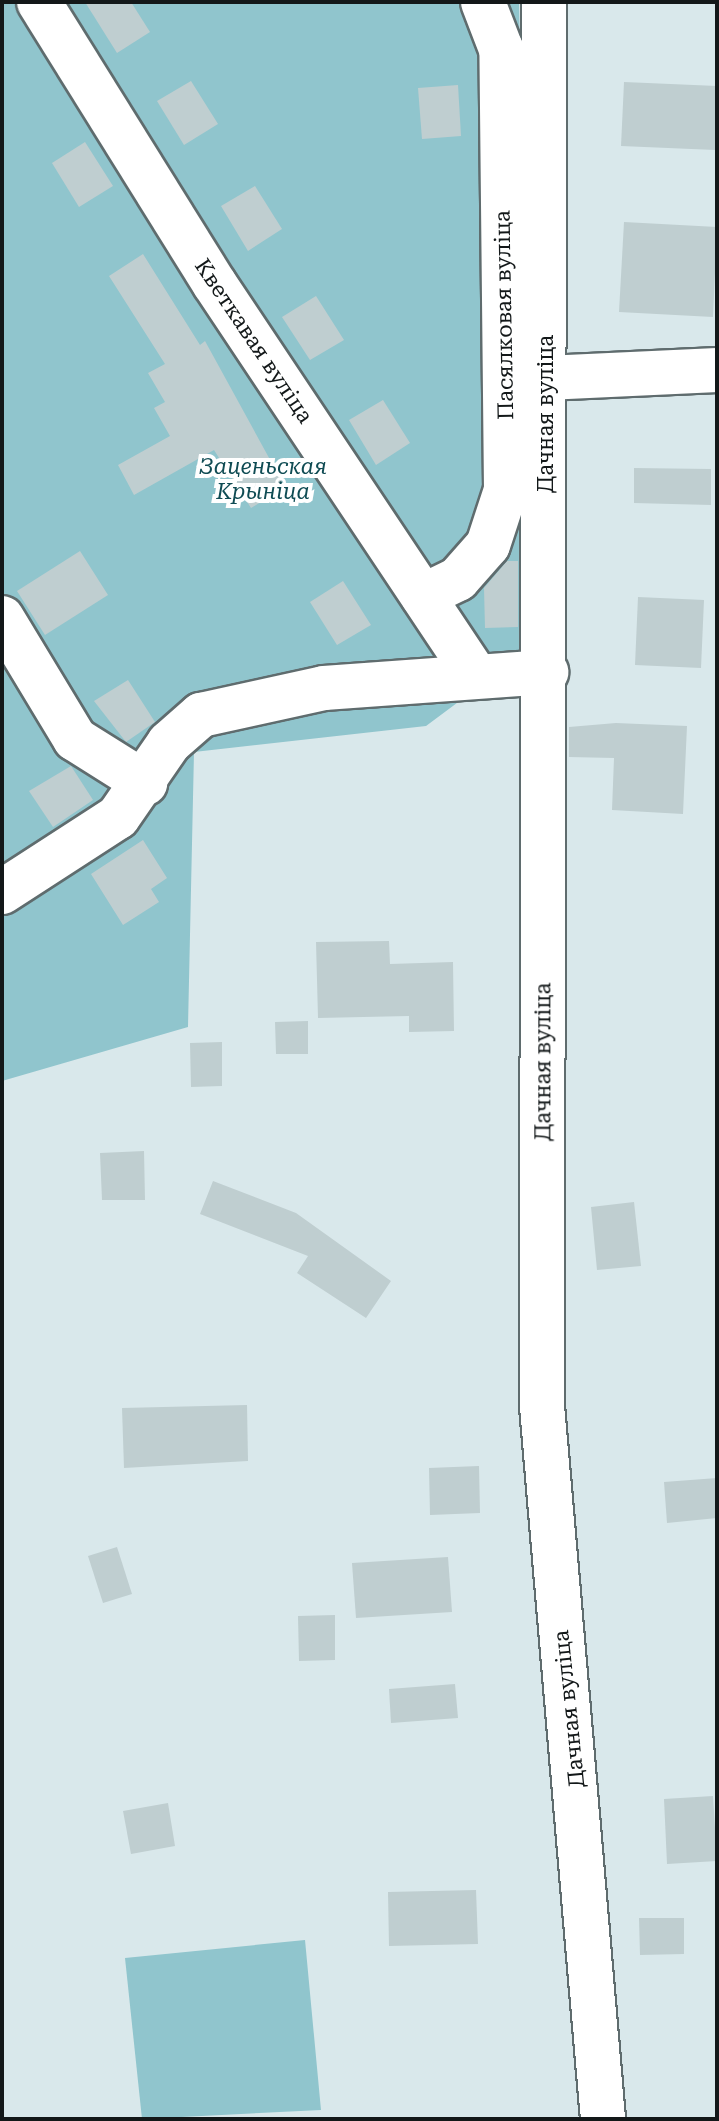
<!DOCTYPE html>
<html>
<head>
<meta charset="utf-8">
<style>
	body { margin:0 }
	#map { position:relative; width:719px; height:2121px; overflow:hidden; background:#d9e8eb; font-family:"Roboto Serif",serif }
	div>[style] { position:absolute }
	.green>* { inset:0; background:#90c5cd }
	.building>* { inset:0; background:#bfced0 }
	.roads { filter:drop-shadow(2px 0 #5f6c6e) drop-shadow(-2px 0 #5f6c6e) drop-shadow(0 2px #5f6c6e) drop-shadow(0 -2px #5f6c6e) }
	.minor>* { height:44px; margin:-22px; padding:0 22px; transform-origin:22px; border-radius:22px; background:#fff }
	span { translate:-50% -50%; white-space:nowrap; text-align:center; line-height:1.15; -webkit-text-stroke:8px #fff; paint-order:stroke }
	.street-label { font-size:22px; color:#131819 }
	.park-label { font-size:22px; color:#104c54; font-style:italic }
	.frame { position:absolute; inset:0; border:4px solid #131819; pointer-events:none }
</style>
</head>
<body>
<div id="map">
	<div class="green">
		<i style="clip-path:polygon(2px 2px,519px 2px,532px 688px,465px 697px,426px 726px,194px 752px,188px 1027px,2px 1081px)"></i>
		<i style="clip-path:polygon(305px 1940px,321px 2110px,142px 2119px,125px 1958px)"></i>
	</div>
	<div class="building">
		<i style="clip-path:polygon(85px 2px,131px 2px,150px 32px,117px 53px)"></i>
		<i style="clip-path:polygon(191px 81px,218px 124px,184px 145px,157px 101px)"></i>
		<i style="clip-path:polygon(624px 82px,717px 86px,715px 150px,621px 146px)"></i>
		<i style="clip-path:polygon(458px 85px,461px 136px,422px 139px,418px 88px)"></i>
		<i style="clip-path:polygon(85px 142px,113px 186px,79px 207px,52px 163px)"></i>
		<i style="clip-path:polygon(255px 186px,282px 229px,248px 251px,221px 206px)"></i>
		<i style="clip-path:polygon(624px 222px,717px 227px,713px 317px,619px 312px)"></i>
		<i style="clip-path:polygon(143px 254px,200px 345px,205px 341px,285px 487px,251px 508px,214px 450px,134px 495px,118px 465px,170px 436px,154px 408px,165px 402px,148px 373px,165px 364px,109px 276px)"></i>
		<i style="clip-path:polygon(316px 296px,344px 340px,310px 360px,282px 317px)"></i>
		<i style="clip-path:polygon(383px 400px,410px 443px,376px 465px,349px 420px)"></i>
		<i style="clip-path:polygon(634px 468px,711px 469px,711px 505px,634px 503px)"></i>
		<i style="clip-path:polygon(80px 551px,108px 595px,45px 635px,17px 591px)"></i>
		<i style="clip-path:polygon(507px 561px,518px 561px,518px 627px,485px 628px,484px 588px)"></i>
		<i style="clip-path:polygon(343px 581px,371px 625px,337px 645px,310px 602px)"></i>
		<i style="clip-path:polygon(638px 597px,704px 600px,701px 668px,635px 665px)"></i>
		<i style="clip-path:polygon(128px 680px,155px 722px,126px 742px,94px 701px)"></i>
		<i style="clip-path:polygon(616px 723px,687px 726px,683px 814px,612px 810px,614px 758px,569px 757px,569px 727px)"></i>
		<i style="clip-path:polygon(71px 766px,93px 800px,53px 827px,29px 791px)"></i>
		<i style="clip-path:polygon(143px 840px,167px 878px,151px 889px,159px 902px,123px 925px,91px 874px)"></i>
		<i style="clip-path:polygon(389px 941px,390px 964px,453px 962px,454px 1031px,409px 1032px,409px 1016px,318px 1018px,316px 942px)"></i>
		<i style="clip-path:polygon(308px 1021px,308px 1054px,276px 1054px,275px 1022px)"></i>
		<i style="clip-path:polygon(222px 1042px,222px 1086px,191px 1087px,190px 1043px)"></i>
		<i style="clip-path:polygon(144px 1151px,145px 1200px,102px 1200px,100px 1153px)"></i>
		<i style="clip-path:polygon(213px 1181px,296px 1213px,391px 1281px,366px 1318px,297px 1273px,308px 1256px,200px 1214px)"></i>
		<i style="clip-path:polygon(634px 1202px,641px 1266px,597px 1270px,591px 1207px)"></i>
		<i style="clip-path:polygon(247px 1405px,248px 1461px,124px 1468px,122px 1408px)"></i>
		<i style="clip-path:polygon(479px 1466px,480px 1513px,430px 1515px,429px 1468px)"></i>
		<i style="clip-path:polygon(717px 1478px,717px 1518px,667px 1523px,664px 1482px)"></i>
		<i style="clip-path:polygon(117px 1547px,132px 1594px,103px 1603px,88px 1556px)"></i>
		<i style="clip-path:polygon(448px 1557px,452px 1612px,356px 1618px,352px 1563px)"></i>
		<i style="clip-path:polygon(335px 1615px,335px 1660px,299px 1661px,298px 1616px)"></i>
		<i style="clip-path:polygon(455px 1684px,458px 1718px,391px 1723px,389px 1689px)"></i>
		<i style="clip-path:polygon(713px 1796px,717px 1861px,667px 1864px,664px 1799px)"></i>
		<i style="clip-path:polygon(168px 1803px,175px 1846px,131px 1854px,123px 1811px)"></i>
		<i style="clip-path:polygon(476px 1890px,478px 1944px,389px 1946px,388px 1892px)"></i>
		<i style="clip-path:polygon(639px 1918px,684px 1918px,684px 1954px,640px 1955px)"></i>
	</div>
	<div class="roads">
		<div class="minor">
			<i style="left:39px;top:2px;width:331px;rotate:58.1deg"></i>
			<i style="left:214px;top:283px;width:472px;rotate:56.3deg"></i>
			<i style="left:544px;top:2px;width:1404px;rotate:90.08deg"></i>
			<i style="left:542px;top:1406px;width:716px;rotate:85.11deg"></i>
			<i style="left:546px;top:378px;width:171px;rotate:-2.7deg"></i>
			<i style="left:423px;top:596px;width:39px;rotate:-26deg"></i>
			<i style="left:458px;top:579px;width:45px;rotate:-48.6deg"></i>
			<i style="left:488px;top:545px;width:58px;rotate:-71.9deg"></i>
			<i style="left:506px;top:490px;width:441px;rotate:-90.6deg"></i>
			<i style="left:501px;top:49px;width:50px;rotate:-111deg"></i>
			<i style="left:2px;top:618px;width:141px;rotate:58.9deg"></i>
			<i style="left:75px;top:739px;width:83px;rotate:32.2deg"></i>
			<i style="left:2px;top:892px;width:138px;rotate:-32.9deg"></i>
			<i style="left:118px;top:817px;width:90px;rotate:-55.4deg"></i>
			<i style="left:169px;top:743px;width:43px;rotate:-41.2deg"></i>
			<i style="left:201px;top:715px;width:126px;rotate:-12.4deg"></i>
			<i style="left:324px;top:688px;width:223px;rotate:-4.1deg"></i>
		</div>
	</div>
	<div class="street-label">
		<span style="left:504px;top:315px;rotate:-91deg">Пасялковая вуліца</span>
		<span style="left:254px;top:341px;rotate:56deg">Кветкавая вуліца</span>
		<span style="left:546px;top:414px;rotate:-90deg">Дачная вуліца</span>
		<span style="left:543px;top:1062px;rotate:-90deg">Дачная вуліца</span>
		<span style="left:569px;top:1709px;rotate:-96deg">Дачная вуліца</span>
	</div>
	<div class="park-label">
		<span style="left:263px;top:479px">Заценьская<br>Крыніца</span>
	</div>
	<div class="frame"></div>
</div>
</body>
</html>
